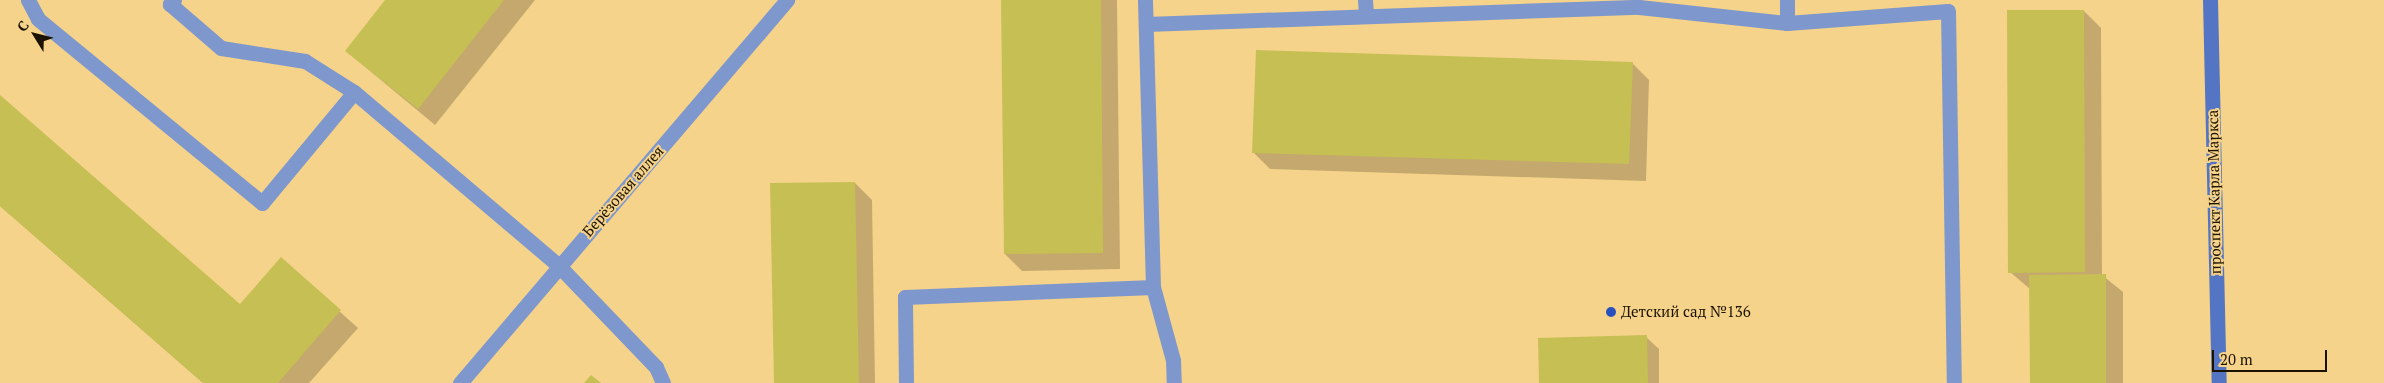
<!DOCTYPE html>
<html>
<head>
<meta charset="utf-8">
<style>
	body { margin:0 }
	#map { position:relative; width:2384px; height:383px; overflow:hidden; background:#f5d38a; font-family:"PT Serif",serif }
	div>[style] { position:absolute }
	.shadow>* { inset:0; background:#0003 }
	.building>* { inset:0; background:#c6bf54 }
	.service>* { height:15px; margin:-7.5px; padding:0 7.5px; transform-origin:7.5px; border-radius:7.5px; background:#7e97cd }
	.minor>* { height:15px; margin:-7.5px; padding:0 7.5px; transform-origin:7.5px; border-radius:7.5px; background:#7e97cd }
	.secondary>* { height:15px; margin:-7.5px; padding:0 7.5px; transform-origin:7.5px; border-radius:7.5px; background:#5375c4 }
	.dots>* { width:14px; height:14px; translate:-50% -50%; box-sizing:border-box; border:2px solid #f5d38a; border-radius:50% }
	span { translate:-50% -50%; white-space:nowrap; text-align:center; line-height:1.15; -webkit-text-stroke:4px #f5d38a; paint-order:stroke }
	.street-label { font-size:15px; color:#1c1200 }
	.poi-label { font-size:15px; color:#1c1200 }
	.left { translate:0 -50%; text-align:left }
	.north { position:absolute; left:10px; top:10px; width:50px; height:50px; -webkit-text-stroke:4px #f5d38a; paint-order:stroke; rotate:306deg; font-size:14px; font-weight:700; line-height:20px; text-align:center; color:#1c1200 }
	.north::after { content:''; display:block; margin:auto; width:18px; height:22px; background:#1c1200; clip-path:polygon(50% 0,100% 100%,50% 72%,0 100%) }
	.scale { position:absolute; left:2212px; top:350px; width:115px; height:22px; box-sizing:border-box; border:2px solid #1c1200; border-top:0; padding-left:6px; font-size:15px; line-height:18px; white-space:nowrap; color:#1c1200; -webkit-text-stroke:4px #f5d38a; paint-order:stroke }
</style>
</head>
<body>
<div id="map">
	<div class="shadow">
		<i style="clip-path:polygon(387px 0,535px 0,435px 125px,346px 51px)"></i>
		<i style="clip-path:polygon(1002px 0,1117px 0,1120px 269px,1022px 271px,1005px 254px)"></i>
		<i style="clip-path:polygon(2084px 11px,2101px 28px,2102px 275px,2123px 292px,2123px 383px,2031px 383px,2030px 289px,2010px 272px)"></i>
		<i style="clip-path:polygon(1632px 63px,1649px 80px,1646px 181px,1270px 169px,1253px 152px)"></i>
		<i style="clip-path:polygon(0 97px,240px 306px,281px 259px,358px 328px,309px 383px,203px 383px,0 206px)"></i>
		<i style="clip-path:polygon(855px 183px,872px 200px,875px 383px,776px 383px)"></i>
		<i style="clip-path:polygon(1646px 337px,1659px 349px,1659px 383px,1540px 383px)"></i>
	</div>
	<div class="building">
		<i style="clip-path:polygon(385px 0,504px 0,418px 109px,345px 51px)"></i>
		<i style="clip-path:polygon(1001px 0,1101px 0,1103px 253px,1004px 254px)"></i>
		<i style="clip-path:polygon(2007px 10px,2084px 10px,2085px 272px,2008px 273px)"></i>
		<i style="clip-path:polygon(1256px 50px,1633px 62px,1629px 164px,1252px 153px)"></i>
		<i style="clip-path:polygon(0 95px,240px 304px,281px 257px,341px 310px,278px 383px,203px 383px,0 206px)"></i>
		<i style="clip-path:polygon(855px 182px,859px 383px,774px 383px,770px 183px)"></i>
		<i style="clip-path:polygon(2106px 274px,2106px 383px,2030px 383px,2029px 275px)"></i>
		<i style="clip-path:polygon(1647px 335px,1648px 383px,1539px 383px,1538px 338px)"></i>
		<i style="clip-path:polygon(591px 375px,601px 383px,584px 383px)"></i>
	</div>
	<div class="service">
		<i style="left:28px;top:0;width:21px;rotate:62deg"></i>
		<i style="left:38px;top:19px;width:290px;rotate:39.4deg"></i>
		<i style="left:262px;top:203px;width:144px;rotate:-50.3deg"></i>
		<i style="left:174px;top:0;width:6px;rotate:135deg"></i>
		<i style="left:170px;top:4px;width:67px;rotate:40.8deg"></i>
		<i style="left:221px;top:48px;width:85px;rotate:8.8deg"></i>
		<i style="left:305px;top:61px;width:58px;rotate:32.3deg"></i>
		<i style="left:354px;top:92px;width:269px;rotate:40.3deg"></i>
		<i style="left:559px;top:266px;width:140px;rotate:46.2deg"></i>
		<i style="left:656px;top:367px;width:17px;rotate:66deg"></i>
		<i style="left:1365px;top:0;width:16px;rotate:86deg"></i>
		<i style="left:1787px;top:0;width:23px;rotate:90deg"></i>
		<i style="left:1787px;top:23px;width:161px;rotate:-4.3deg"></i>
		<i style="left:1948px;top:11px;width:372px;rotate:89.1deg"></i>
		<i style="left:1146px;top:24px;width:493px;rotate:-2deg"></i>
		<i style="left:1639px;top:7px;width:149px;rotate:6.2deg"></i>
		<i style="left:1153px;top:287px;width:76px;rotate:74.7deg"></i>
		<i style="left:1173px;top:360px;width:23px;rotate:88deg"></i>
		<i style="left:906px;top:383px;width:86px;rotate:-90.7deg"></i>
		<i style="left:905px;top:297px;width:248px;rotate:-2.3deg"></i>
		<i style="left:1153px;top:287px;width:287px;rotate:-91.6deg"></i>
	</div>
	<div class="minor">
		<i style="left:460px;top:383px;width:504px;rotate:-49.51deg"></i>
	</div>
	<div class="secondary">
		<i style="left:2210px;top:0;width:383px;rotate:88.7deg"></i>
	</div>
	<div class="dots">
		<i style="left:1611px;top:312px;background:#2950bf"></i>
	</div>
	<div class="street-label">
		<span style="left:623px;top:191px;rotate:-49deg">Берёзовая аллея</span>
		<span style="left:2214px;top:192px;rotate:-91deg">проспект Карла Маркса</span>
	</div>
	<div class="poi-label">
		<span class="left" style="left:1621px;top:312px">Детский сад №136</span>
	</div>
	<div class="north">С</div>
	<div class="scale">20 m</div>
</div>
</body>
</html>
